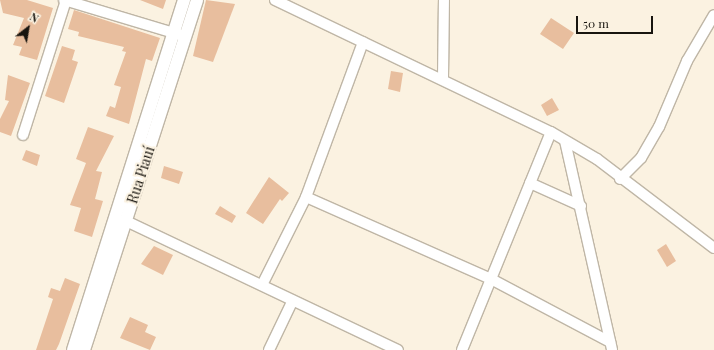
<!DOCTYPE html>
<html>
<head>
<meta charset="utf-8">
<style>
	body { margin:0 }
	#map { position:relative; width:714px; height:350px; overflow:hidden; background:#fbf2e1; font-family:"Playfair Display",serif }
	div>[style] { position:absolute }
	.building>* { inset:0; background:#e8be9e }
	.roads { filter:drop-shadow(1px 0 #bfb6a6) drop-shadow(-1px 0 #bfb6a6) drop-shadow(0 1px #bfb6a6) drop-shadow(0 -1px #bfb6a6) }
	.minor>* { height:10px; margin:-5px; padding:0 5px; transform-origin:5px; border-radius:5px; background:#fff }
	.major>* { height:12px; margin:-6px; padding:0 6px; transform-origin:6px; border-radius:6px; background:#fff }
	span { translate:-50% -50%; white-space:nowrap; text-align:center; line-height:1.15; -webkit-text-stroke:4px #fbf2e1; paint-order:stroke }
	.street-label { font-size:14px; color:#18150f }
	.north { position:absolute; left:8px; top:8px; width:40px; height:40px; -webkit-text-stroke:3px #fbf2e1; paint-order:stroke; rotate:31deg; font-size:11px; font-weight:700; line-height:16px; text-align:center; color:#18150f }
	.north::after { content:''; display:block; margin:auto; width:14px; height:18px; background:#18150f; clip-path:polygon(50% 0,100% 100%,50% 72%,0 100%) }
	.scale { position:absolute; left:576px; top:16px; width:77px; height:18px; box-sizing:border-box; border:2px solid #18150f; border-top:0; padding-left:5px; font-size:12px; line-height:14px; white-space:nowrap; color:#18150f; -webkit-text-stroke:3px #fbf2e1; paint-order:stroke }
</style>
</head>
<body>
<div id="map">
	<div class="building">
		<i style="clip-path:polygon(0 0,27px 0,53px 8px,37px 60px,19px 55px,22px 47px,13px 45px,24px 18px,3px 13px)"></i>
		<i style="clip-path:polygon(140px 0,166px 0,163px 9px)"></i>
		<i style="clip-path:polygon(206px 0,235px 4px,213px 62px,193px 56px)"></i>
		<i style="clip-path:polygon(74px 10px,160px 38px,152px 61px,146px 59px,129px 124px,106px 116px,110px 106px,115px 108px,121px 87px,114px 85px,126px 52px,122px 51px,124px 47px,78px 36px,79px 32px,68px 29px)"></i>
		<i style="clip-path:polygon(551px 18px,574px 33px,563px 49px,540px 34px)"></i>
		<i style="clip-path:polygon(62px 46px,75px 50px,72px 60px,78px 62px,64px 103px,45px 96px)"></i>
		<i style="clip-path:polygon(391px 71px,403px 73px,400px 92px,388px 89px)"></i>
		<i style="clip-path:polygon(8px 75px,30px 83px,11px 136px,0 132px,0 119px,9px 101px,5px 100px)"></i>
		<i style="clip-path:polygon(552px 98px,559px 110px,547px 116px,541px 105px)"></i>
		<i style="clip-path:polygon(88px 127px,114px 136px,96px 171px,102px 172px,95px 199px,103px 201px,92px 237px,74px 231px,81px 208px,70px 205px,86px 163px,76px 159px)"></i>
		<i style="clip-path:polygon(26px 150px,40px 155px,37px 166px,22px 160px)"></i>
		<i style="clip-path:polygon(164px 166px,183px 172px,179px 184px,161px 178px)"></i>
		<i style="clip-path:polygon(269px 177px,289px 193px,282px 201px,280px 199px,263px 224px,246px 213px)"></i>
		<i style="clip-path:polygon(220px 206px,236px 216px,232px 223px,215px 214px)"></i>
		<i style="clip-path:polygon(666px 244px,676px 261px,667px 267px,657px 250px)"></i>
		<i style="clip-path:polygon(154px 246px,173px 255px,163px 275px,141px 264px)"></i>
		<i style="clip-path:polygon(65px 278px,80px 284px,59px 344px,56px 350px,36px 350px,53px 299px,48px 297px,51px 288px,60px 291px)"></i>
		<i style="clip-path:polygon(130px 317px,148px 325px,145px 332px,156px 337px,150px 350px,120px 338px)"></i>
	</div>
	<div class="roads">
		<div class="minor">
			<i style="left:64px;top:0;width:122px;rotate:16.7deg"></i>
			<i style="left:275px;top:0;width:306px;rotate:25.6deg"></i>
			<i style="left:551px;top:132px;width:53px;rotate:30.4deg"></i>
			<i style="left:597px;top:159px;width:147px;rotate:37.3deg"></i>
			<i style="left:443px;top:78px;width:78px;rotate:-89.3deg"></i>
			<i style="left:23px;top:135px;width:142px;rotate:-72.3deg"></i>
			<i style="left:565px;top:141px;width:214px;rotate:77.3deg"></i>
			<i style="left:620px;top:179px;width:30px;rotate:-45deg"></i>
			<i style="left:641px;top:158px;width:36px;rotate:-60deg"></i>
			<i style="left:659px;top:127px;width:72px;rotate:-67deg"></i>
			<i style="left:687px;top:61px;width:53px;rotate:-59.6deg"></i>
			<i style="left:530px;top:183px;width:56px;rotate:24.3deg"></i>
			<i style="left:306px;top:197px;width:202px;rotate:23.9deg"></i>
			<i style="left:491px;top:279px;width:135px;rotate:27.9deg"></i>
			<i style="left:126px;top:221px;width:301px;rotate:25.4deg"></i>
			<i style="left:262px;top:285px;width:98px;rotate:-63.4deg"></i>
			<i style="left:306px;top:197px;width:165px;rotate:-69.8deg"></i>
			<i style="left:269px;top:350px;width:55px;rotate:-64.4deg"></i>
			<i style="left:462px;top:350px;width:235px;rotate:-67.8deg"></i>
		</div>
		<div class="major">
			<i style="left:73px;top:350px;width:367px;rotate:-72.4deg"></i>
			<i style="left:84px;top:350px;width:368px;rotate:-72.1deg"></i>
		</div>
	</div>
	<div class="street-label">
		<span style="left:141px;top:175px;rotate:-72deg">Rua Piauí</span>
	</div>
	<div class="north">N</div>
	<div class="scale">50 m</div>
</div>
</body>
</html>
